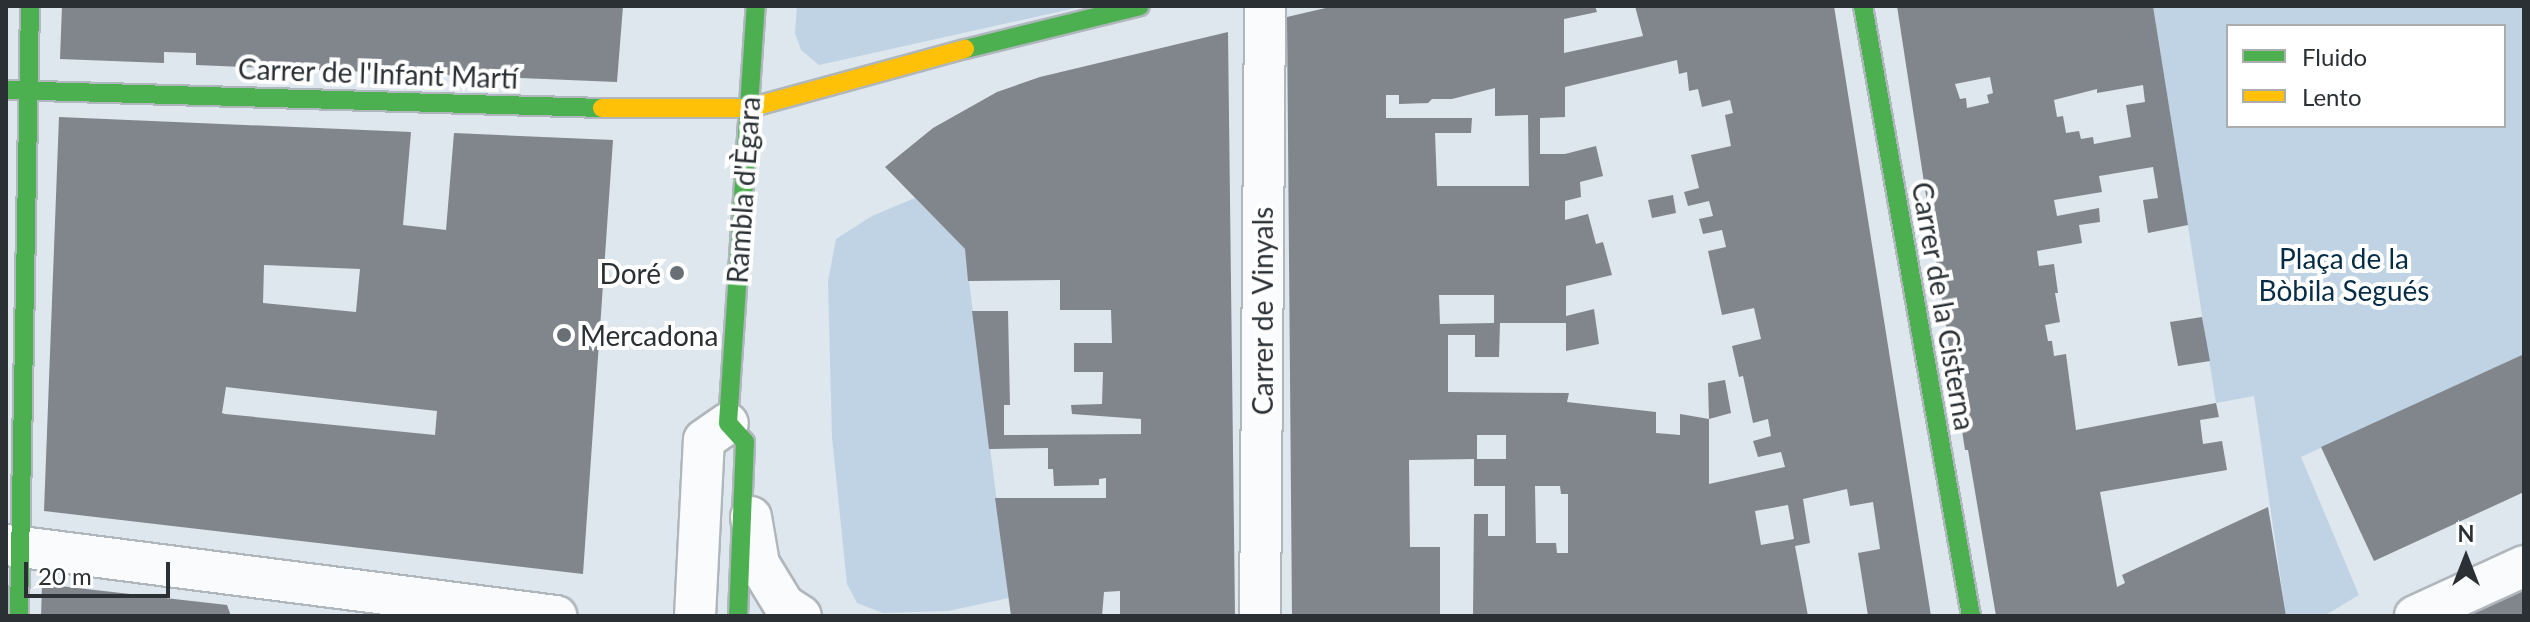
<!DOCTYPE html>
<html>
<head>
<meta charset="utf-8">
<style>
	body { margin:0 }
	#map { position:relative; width:2530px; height:622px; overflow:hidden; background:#dee6ee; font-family:Lato,sans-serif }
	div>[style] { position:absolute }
	.green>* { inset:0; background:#c0d3e4 }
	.building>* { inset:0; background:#80868c }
	.roads { filter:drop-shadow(2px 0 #afb6bc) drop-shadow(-2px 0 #afb6bc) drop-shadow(0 2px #afb6bc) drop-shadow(0 -2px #afb6bc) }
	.street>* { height:40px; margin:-20px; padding:0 20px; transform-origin:20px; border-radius:20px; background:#fafbfc }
	.fast>* { height:18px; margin:-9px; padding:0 9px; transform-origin:9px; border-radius:9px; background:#4caf50 }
	.slow>* { height:18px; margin:-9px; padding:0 9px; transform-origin:9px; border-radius:9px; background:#ffc107 }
	.dots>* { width:22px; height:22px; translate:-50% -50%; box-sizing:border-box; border:4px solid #fff; border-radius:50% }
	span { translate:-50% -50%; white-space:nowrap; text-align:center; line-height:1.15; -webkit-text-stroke:8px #fff; paint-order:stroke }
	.street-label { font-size:28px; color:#2a3034 }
	.park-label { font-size:28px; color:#072d46 }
	.poi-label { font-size:28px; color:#2a3034 }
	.right { translate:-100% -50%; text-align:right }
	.left { translate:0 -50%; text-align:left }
	.frame { position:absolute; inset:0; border:8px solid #2a3034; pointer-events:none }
	.legend { position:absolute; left:2226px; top:24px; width:280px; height:104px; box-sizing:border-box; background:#fff; border:2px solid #aaacae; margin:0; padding:10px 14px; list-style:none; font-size:24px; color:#2a3034 }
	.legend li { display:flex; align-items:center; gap:16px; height:40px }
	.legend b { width:40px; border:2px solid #aaacae }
	.north { position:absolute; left:2426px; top:518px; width:80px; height:80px; -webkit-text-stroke:6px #fff; paint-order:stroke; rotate:0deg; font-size:22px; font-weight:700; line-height:32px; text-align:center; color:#2a3034 }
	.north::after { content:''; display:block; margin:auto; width:28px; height:36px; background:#2a3034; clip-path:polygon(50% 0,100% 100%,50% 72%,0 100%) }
	.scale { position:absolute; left:24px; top:562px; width:146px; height:36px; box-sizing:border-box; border:4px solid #2a3034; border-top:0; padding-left:10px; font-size:24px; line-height:28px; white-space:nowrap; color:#2a3034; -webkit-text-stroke:6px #fff; paint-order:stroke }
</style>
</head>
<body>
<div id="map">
	<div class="green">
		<i style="clip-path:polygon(797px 6px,1085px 6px,819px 65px,801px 50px,795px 33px)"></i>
		<i style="clip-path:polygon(evenodd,2153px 6px,2524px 6px,2524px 354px,2301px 457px,2359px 595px,2324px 616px,2286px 616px,2254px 396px,2216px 403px,2153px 6px,2228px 26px,2504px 26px,2504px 126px,2228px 126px,2228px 26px)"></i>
		<i style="clip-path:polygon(915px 198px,965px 249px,1009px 598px,948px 611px,883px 613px,857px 603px,847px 584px,832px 437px,828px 281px,836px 239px,872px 216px)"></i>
	</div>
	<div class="building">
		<i style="clip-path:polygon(62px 6px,623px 6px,617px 82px,196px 65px,196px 53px,164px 52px,164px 63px,60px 59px)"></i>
		<i style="clip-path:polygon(evenodd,1334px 6px,1595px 6px,1597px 12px,1564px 19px,1564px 53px,1643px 36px,1635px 6px,1834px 6px,1931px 616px,1868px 616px,1858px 553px,1880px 549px,1873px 502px,1850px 506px,1847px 489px,1803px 499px,1810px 543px,1795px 546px,1808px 616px,1473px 616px,1474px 514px,1488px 514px,1488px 536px,1505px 536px,1505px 486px,1474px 486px,1474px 459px,1409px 460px,1410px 547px,1440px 547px,1440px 616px,1292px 616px,1287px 17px,1334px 6px,1677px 60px,1679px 74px,1687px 72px,1689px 91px,1698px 89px,1702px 107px,1730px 100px,1733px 113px,1725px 115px,1731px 146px,1691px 155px,1699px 188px,1684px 192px,1688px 206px,1709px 201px,1713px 216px,1699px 219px,1703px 234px,1722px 230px,1726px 247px,1708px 251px,1722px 315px,1754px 308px,1761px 339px,1732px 346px,1739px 377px,1743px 376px,1753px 423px,1768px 419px,1771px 436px,1753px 441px,1758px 457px,1781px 452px,1785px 467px,1709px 484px,1709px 419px,1680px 414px,1680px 435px,1656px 433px,1656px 412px,1567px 402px,1569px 393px,1448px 392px,1448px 335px,1475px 335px,1475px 357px,1499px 357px,1500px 323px,1566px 323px,1566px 351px,1599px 344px,1594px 309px,1566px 316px,1566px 286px,1612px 275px,1603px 242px,1596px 244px,1588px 214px,1565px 220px,1565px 201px,1581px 197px,1580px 182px,1603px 176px,1596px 146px,1565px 154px,1540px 154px,1540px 118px,1565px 117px,1565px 87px,1677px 60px,1334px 6px,1495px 88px,1495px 116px,1528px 115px,1529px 186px,1437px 186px,1435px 133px,1471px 133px,1472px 118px,1386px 118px,1386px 95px,1399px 95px,1399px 104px,1428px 103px,1432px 99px,1452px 99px,1495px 88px,1334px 6px,1439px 295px,1494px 295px,1494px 323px,1440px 324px,1439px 295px,1334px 6px,1477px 435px,1506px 435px,1506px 459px,1477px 459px,1477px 435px,1334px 6px,1535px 486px,1560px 486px,1561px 494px,1568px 494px,1568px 553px,1557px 553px,1556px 543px,1536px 543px,1535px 486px,1334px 6px,1788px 505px,1794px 539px,1761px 545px,1755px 511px,1788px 505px)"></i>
		<i style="clip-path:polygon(evenodd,1897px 6px,2153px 6px,2188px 225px,2148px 233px,2143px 200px,2158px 198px,2153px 167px,2099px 176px,2102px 192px,2054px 200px,2057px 216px,2099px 208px,2100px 222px,2079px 225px,2082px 243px,2037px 251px,2039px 266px,2054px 264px,2058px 293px,2055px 293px,2060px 322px,2045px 325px,2048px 341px,2052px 341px,2054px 356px,2066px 354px,2076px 430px,2216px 403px,2219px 417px,2200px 420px,2203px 444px,2222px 441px,2227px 470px,2100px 492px,2117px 587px,2125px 583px,2122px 575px,2268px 507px,2286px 616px,1996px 616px,1968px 450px,1965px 450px,1897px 6px,1990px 77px,1993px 93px,1987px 95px,1989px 103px,1967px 108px,1966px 98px,1960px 99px,1955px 84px,1990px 77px,1897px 6px,2143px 85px,2145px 102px,2126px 105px,2131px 137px,2094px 144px,2093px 137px,2081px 139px,2079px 131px,2066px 133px,2063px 116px,2057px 117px,2054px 100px,2097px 89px,2097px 93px,2143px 85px)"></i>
		<i style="clip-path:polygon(1228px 32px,1235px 616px,1120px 616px,1120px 591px,1104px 592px,1102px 616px,1011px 616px,995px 498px,1106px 498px,1106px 478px,1099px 479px,1099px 485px,1054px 486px,1053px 469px,1048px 469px,1048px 448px,989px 449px,972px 311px,1008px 311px,1010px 405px,1004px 405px,1004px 435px,1141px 434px,1141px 419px,1072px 414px,1071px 405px,1102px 404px,1103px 372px,1074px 372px,1074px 343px,1112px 343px,1111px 310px,1060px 310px,1060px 280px,968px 281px,965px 249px,885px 167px,933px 128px,997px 92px,1040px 77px)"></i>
		<i style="clip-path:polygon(evenodd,59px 117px,411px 132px,403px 225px,446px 230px,454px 133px,613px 140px,583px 574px,44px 511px,59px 117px,264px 265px,360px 269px,356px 312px,263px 303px,264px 265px,59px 117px,226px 387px,437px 411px,435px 435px,225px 414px,222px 413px,226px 387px)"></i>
		<i style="clip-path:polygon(1673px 195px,1676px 213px,1652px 218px,1648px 200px)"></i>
		<i style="clip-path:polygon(2202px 317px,2210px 361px,2178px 366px,2170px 322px)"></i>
		<i style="clip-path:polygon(2524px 354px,2524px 492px,2374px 561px,2321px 447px)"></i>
		<i style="clip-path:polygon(1725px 380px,1731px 413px,1709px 419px,1708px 383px)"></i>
		<i style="clip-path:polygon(42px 584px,227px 605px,231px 616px,41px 616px)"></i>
		<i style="clip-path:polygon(2524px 586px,2524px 616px,2460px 616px)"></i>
	</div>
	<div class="roads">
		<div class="street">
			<i style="left:751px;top:517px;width:48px;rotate:80.3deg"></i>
			<i style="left:759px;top:564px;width:48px;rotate:58.6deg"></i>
			<i style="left:784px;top:605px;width:20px;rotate:33deg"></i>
			<i style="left:6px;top:545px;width:555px;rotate:7.36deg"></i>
			<i style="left:695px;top:616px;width:176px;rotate:-87.1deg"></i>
			<i style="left:704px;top:440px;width:29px;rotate:-35deg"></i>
			<i style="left:1260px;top:616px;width:610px;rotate:-89.53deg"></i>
			<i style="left:2415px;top:616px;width:120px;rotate:-24.6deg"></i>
		</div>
		<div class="fast">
			<i style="left:1863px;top:6px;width:619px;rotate:79.96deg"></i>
			<i style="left:965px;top:49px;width:180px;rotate:-13.8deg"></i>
			<i style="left:6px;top:90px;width:596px;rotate:1.73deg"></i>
			<i style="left:19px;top:616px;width:610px;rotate:-88.97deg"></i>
			<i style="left:738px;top:616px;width:174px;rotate:-87.7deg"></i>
			<i style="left:745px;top:442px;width:25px;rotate:-132deg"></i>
			<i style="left:728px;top:423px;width:418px;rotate:-86.2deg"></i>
		</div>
		<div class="slow">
			<i style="left:602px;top:108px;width:147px"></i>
			<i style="left:749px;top:108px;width:224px;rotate:-15.3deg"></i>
		</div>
	</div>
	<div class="dots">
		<i style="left:677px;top:273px;background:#697075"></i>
		<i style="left:564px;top:335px;background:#697075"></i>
	</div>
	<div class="street-label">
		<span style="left:378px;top:73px;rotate:2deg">Carrer de l'Infant Martí</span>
		<span style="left:743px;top:190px;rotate:-86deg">Rambla d'Ègara</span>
		<span style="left:1944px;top:306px;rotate:80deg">Carrer de la Cisterna</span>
		<span style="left:1262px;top:311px;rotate:-90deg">Carrer de Vinyals</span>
	</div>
	<div class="park-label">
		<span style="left:2344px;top:274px">Plaça de la<br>Bòbila Segués</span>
	</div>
	<div class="poi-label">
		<span class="right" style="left:661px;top:273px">Doré</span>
		<span class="left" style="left:580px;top:335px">Mercadona</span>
	</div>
	<div class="frame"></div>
	<ul class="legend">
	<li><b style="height:10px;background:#4caf50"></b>Fluido</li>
	<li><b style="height:10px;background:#ffc107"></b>Lento</li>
	</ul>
	<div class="north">N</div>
	<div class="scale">20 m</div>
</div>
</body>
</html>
